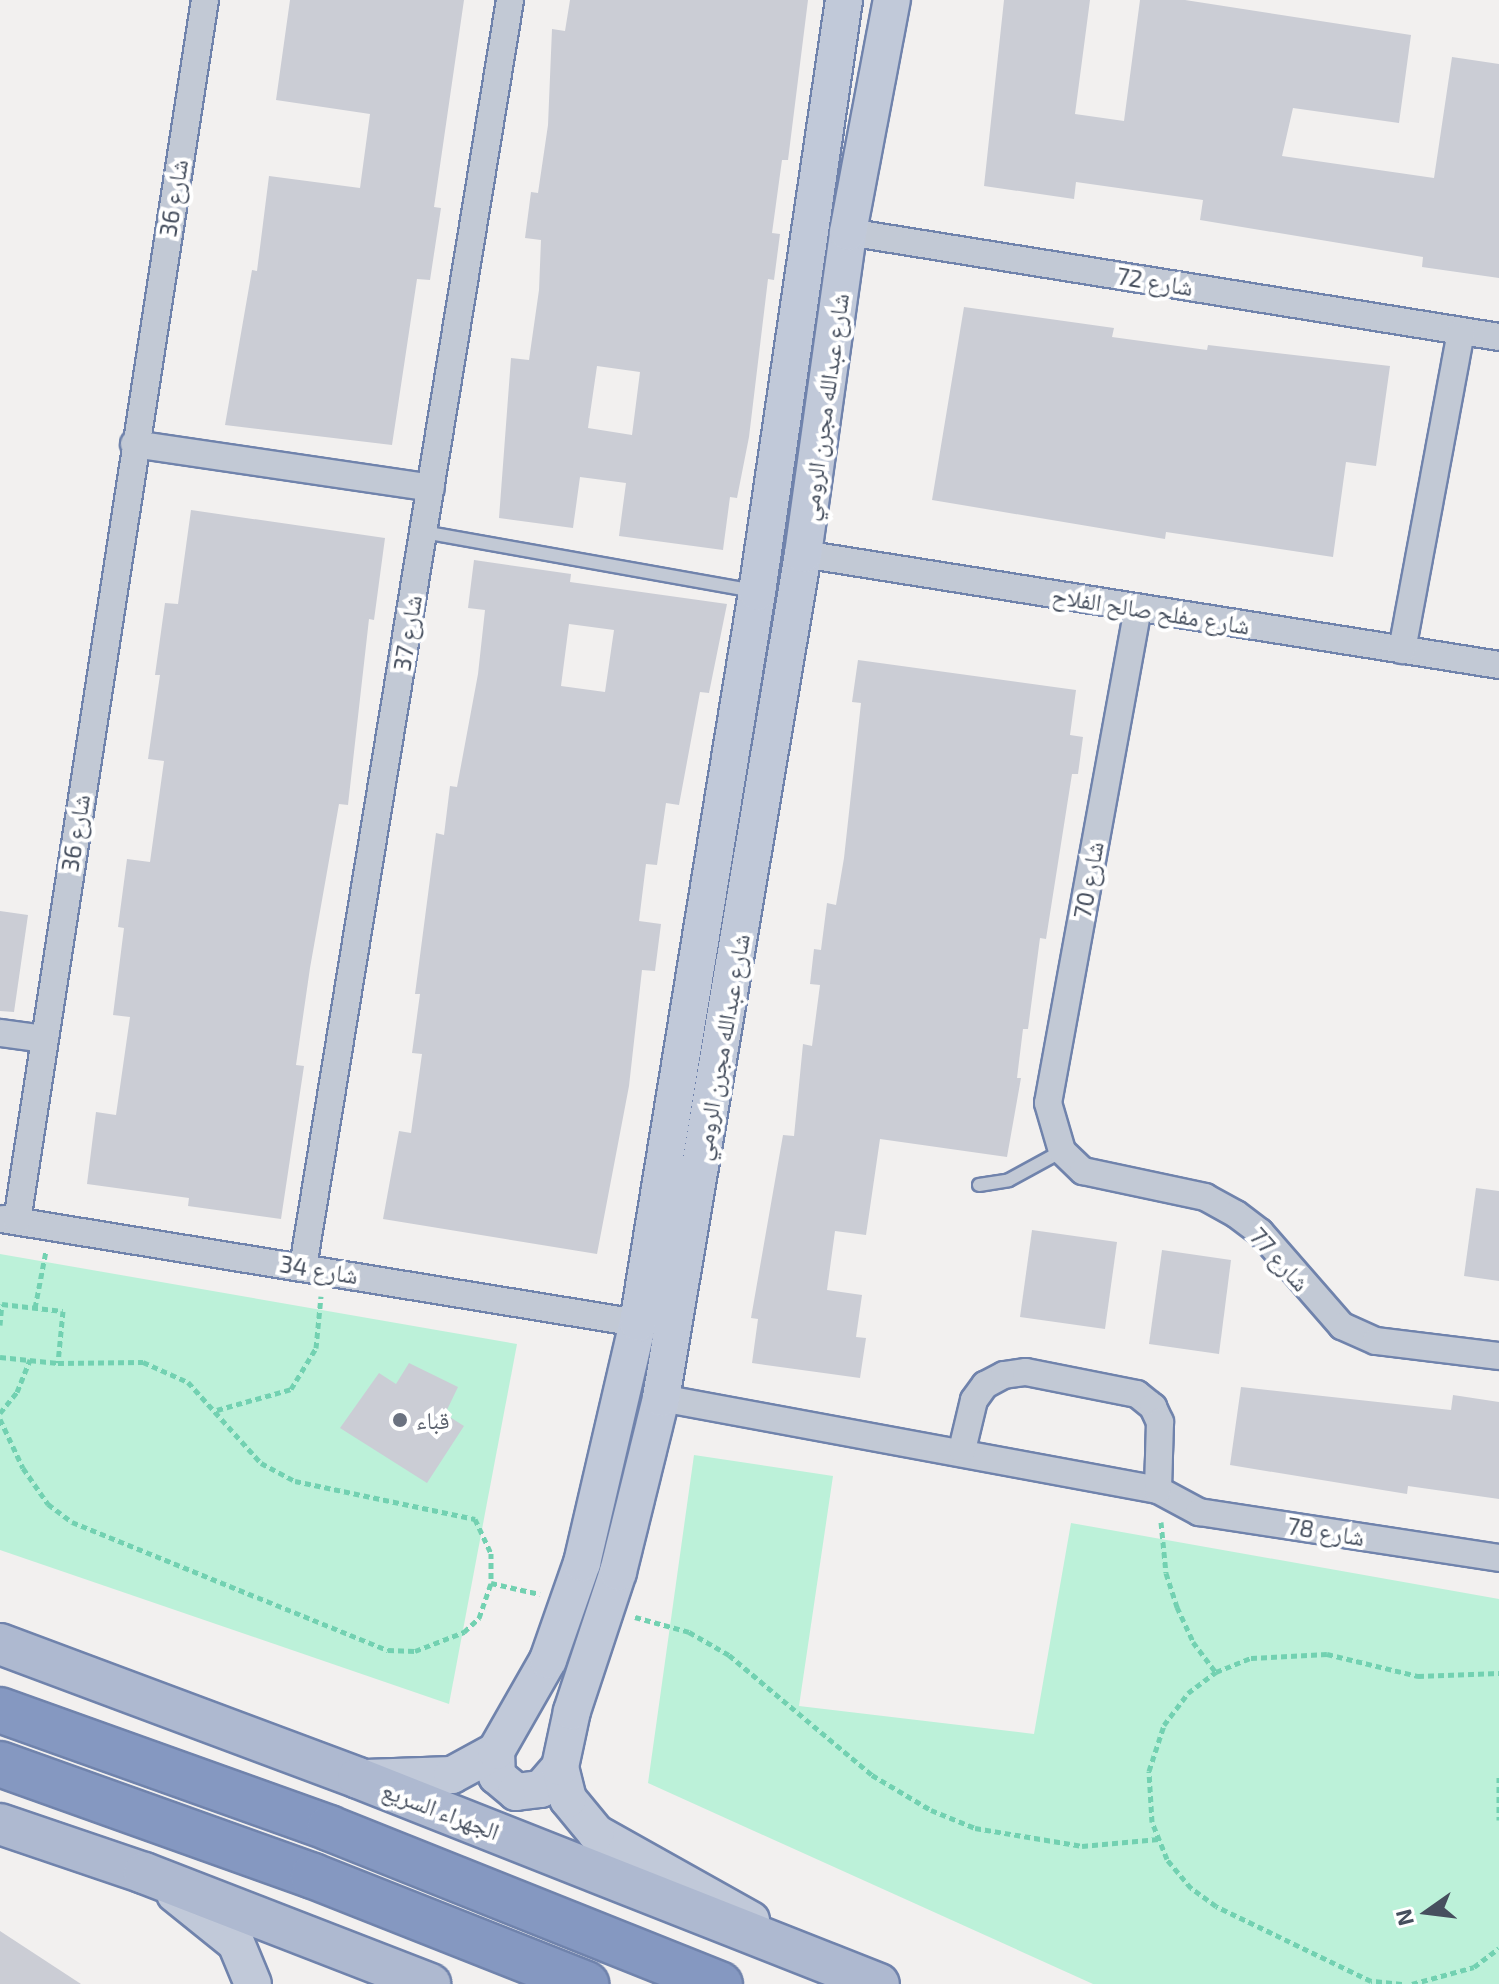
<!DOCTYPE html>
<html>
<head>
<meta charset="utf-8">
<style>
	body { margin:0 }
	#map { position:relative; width:1499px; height:1984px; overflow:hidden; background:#f2f0ef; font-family:"Exo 2","Noto Naskh Arabic",sans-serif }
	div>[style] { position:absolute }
	.green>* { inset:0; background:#bcf1d9 }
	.building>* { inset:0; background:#cbcdd5 }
	.path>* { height:5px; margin-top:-2.5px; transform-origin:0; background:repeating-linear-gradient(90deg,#72d1b1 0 6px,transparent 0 10px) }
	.roads { filter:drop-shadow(2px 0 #7083ac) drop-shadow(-2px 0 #7083ac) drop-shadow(0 2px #7083ac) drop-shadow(0 -2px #7083ac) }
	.service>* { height:12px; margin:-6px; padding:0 6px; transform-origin:6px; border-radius:6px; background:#c2c9d5 }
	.minor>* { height:26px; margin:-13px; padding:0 13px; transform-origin:13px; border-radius:13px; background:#c2c9d5 }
	.secondary>* { height:36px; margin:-18px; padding:0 18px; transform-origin:18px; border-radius:18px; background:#c1c9d9 }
	.primary>* { height:40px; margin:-20px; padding:0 20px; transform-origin:20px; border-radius:20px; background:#aeb9d0 }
	.motorway>* { height:44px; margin:-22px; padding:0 22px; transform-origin:22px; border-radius:22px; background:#8598c1 }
	.dots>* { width:22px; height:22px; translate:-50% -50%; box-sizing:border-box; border:4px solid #fff; border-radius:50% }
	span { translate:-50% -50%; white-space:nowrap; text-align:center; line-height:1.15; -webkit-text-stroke:8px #fff; paint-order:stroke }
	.street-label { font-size:24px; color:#464f5e }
	.worship-label { font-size:24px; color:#5b616d }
	.left { translate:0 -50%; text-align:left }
	.north { position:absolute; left:1387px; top:1872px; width:80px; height:80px; -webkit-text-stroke:6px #fff; paint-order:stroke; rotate:256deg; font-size:22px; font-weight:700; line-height:32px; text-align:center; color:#464f5e }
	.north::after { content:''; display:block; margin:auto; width:28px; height:36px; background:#464f5e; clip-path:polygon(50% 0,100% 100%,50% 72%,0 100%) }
</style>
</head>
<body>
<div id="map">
	<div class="green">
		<i style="clip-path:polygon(0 1254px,517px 1344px,449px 1704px,0 1550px)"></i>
		<i style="clip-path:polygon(694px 1455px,833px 1476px,799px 1706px,1034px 1734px,1071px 1523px,1499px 1599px,1499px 1984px,1093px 1984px,648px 1783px)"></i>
	</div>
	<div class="building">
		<i style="clip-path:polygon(290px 0,464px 0,434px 207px,441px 208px,430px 280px,417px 279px,392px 445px,225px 425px,252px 270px,257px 271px,269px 176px,360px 188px,370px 114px,276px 100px)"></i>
		<i style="clip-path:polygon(evenodd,570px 0,808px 0,788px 160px,782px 160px,772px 233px,780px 234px,774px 280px,768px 279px,749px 437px,737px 498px,730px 497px,723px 550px,619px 536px,626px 483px,580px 477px,573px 528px,499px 518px,511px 358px,529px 360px,539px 290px,541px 240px,525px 238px,531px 192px,538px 193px,548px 125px,552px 29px,565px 31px,570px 0,597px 366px,640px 372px,632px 435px,588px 428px,597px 366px)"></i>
		<i style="clip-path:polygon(1004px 0,1090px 0,1075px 114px,1124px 121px,1140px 0,1185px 0,1411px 35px,1399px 123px,1293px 108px,1282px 156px,1434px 178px,1452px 57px,1499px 64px,1499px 278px,1422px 267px,1423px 257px,1200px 220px,1203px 200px,1076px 182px,1074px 199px,984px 186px)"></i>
		<i style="clip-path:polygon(964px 307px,1114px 328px,1112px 337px,1207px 350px,1208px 345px,1390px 366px,1376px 466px,1346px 462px,1333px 557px,1166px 532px,1165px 539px,932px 500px)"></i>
		<i style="clip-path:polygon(191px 510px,385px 538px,374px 620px,369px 619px,348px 805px,339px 804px,310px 968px,296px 1065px,304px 1066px,281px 1219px,188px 1206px,189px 1198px,87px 1184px,96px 1112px,116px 1115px,130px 1017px,113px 1015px,124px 928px,118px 927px,127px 859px,150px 862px,164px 761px,148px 759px,160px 675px,155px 675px,165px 603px,178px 604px)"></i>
		<i style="clip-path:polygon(evenodd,474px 560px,571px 574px,570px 582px,727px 604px,709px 693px,700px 692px,679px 805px,666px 803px,657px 865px,646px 864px,639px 921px,661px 924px,655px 971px,642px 970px,629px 1086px,597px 1254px,383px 1219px,399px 1131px,411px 1133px,422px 1054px,412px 1053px,420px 994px,415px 994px,436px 833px,444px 835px,450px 786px,457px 787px,478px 674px,485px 610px,468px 608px,474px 560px,569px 624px,614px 630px,605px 692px,561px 686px,569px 624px)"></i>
		<i style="clip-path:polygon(858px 660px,1076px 690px,1070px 735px,1083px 737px,1078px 774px,1072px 774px,1046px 939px,1040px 938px,1028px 1029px,1023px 1029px,1017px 1078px,1021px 1078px,1007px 1157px,880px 1139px,866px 1235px,835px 1231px,827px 1290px,862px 1295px,856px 1337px,866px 1338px,860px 1378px,752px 1363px,758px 1319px,751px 1318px,783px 1135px,794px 1136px,803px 1044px,812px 1046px,820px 985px,810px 984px,814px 949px,821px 950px,827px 903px,836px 905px,844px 858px,861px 703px,852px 702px)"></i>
		<i style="clip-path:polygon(0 911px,28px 915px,14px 1012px,0 1011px)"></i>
		<i style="clip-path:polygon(1476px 1188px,1499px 1191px,1499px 1281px,1464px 1276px)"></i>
		<i style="clip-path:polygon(1032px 1230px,1117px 1242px,1105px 1329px,1020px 1317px)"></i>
		<i style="clip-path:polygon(1162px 1250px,1231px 1260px,1219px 1354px,1149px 1344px)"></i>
		<i style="clip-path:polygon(409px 1363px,458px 1387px,445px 1414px,464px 1426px,427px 1483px,340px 1428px,379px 1373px,396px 1384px)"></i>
		<i style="clip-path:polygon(1241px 1387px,1451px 1410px,1453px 1395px,1499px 1402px,1499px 1499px,1408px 1486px,1407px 1494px,1230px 1465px)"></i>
		<i style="clip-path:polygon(0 1931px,81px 1984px,0 1984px)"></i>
	</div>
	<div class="path">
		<i style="left:35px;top:1308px;width:58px;rotate:-79.1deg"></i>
		<i style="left:0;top:1325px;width:21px;rotate:-85deg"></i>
		<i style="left:2px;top:1304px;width:61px;rotate:6.5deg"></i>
		<i style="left:63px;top:1311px;width:52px;rotate:95.5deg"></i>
		<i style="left:0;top:1357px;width:58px;rotate:5.9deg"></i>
		<i style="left:58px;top:1363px;width:85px;rotate:-0.7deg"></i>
		<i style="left:143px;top:1362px;width:49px;rotate:24deg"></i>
		<i style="left:188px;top:1382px;width:109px;rotate:48deg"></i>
		<i style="left:261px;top:1463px;width:38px;rotate:28deg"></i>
		<i style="left:295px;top:1481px;width:184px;rotate:11.9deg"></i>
		<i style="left:475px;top:1519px;width:38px;rotate:65deg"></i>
		<i style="left:491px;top:1553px;width:30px;rotate:90deg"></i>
		<i style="left:491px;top:1583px;width:50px;rotate:12.7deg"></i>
		<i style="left:217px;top:1410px;width:77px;rotate:-15.8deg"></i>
		<i style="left:291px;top:1389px;width:48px;rotate:-58.6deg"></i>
		<i style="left:316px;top:1348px;width:52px;rotate:-84.5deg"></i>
		<i style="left:0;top:1413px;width:27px;rotate:-51deg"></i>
		<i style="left:17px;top:1392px;width:35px;rotate:-68deg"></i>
		<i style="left:0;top:1419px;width:54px;rotate:64.9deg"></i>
		<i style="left:23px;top:1468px;width:44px;rotate:55.2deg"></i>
		<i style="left:48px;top:1504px;width:30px;rotate:37deg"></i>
		<i style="left:72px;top:1522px;width:341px;rotate:22.1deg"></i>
		<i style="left:388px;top:1650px;width:27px;rotate:2deg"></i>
		<i style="left:415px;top:1651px;width:53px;rotate:-21.2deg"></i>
		<i style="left:464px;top:1632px;width:21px;rotate:-43deg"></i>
		<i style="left:479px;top:1618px;width:37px;rotate:-71deg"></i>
		<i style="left:1161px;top:1522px;width:51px;rotate:84.4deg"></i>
		<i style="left:1166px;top:1573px;width:36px;rotate:72deg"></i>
		<i style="left:1177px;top:1607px;width:38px;rotate:65deg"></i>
		<i style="left:1193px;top:1642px;width:38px;rotate:53deg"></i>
		<i style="left:635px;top:1617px;width:56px;rotate:15.5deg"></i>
		<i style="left:689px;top:1632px;width:46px;rotate:29.9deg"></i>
		<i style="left:729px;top:1655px;width:187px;rotate:40deg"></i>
		<i style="left:872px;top:1775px;width:69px;rotate:30.7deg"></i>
		<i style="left:931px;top:1810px;width:48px;rotate:22.2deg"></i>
		<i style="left:975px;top:1828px;width:109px;rotate:9.5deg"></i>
		<i style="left:1082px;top:1846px;width:77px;rotate:-5.2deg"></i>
		<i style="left:1499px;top:1777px;width:43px;rotate:90deg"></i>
		<i style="left:1402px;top:1984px;width:31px;rotate:-174deg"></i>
		<i style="left:1371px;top:1981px;width:172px;rotate:-154.2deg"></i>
		<i style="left:1216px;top:1906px;width:31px;rotate:-144deg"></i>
		<i style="left:1191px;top:1888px;width:38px;rotate:-130deg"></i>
		<i style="left:1167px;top:1859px;width:40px;rotate:-112deg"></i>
		<i style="left:1152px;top:1822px;width:51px;rotate:-93.4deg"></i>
		<i style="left:1149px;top:1771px;width:48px;rotate:-71.9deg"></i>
		<i style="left:1164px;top:1725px;width:40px;rotate:-53deg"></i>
		<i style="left:1188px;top:1693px;width:35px;rotate:-37deg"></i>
		<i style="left:1216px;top:1672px;width:38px;rotate:-22deg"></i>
		<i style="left:1251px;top:1658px;width:76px;rotate:-3deg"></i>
		<i style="left:1327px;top:1654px;width:94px;rotate:13.6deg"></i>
		<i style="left:1418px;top:1676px;width:81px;rotate:-2.1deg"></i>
		<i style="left:1412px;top:1984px;width:64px;rotate:-15.3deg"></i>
		<i style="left:1474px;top:1967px;width:31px;rotate:-37deg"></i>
	</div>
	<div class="roads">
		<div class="service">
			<i style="left:423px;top:532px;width:336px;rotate:10.1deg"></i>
			<i style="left:979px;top:1185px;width:30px;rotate:-9deg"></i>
			<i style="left:1009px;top:1180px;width:60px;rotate:-28.7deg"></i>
		</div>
		<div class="minor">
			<i style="left:848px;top:232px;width:659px;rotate:9.16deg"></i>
			<i style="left:134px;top:444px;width:300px;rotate:8.4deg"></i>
			<i style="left:803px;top:554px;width:705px;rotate:9.06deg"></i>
			<i style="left:1138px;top:608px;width:503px;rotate:100.3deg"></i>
			<i style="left:1048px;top:1103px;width:50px;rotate:73.7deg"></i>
			<i style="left:1062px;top:1151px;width:29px;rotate:44deg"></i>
			<i style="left:1083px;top:1171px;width:125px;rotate:12deg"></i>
			<i style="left:1205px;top:1197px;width:35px;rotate:29deg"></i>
			<i style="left:1236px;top:1214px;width:30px;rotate:37deg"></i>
			<i style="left:1260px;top:1232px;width:125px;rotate:48.9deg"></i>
			<i style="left:1342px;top:1326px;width:37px;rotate:24deg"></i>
			<i style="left:1376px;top:1341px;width:124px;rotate:7deg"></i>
			<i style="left:1402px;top:650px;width:324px;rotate:-79.5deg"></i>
			<i style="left:0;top:1033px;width:44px;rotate:7.8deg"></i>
			<i style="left:2px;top:1219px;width:644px;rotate:9.29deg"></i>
			<i style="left:17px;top:1221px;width:1235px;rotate:-81.25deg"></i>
			<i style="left:303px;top:1267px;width:1284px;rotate:-80.72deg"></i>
			<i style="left:661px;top:1398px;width:505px;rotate:10.49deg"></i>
			<i style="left:1158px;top:1490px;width:47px;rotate:28.2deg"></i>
			<i style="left:1199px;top:1512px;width:304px;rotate:8.7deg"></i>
			<i style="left:962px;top:1450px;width:51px;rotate:-76.5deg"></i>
			<i style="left:974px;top:1400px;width:19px;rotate:-54deg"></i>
			<i style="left:985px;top:1385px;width:21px;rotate:-28deg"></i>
			<i style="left:1004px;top:1375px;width:22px;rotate:-8deg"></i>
			<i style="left:1026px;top:1372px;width:113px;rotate:11.2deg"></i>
			<i style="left:1137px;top:1394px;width:21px;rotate:39deg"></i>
			<i style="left:1153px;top:1407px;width:17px;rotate:65deg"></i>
			<i style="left:1160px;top:1422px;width:68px;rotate:91.7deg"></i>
		</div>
		<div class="secondary">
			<i style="left:496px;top:1751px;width:25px;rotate:88deg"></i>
			<i style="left:497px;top:1776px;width:25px;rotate:40deg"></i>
			<i style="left:516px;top:1792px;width:25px;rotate:-7deg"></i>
			<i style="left:541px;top:1789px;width:29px;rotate:-49deg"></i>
			<i style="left:365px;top:1778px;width:87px;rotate:-2deg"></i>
			<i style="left:452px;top:1775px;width:50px;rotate:-28.6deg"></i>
			<i style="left:496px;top:1751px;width:105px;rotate:-60.3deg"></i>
			<i style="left:548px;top:1660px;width:103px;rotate:-70.7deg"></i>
			<i style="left:582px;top:1563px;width:246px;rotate:-76.9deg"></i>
			<i style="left:638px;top:1323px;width:741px;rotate:-80.75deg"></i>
			<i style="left:757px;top:592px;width:598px;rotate:-81.64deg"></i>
			<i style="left:175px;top:1894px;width:78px;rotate:38.8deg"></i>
			<i style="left:236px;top:1943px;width:44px;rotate:67.5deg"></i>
			<i style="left:751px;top:1920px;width:178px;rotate:-150.7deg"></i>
			<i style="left:596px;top:1833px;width:44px;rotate:-129.5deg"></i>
			<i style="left:568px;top:1799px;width:33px;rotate:-104deg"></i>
			<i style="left:560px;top:1767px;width:57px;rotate:-77.9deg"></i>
			<i style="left:572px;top:1711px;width:146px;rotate:-71.7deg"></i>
			<i style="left:618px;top:1572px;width:179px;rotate:-76.1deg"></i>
			<i style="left:661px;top:1398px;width:856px;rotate:-80.45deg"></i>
			<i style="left:803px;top:554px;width:325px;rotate:-82deg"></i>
			<i style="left:848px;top:232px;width:236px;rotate:-79.3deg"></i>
		</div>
		<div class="primary">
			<i style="left:0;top:1644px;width:382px;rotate:20.5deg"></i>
			<i style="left:358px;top:1778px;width:560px;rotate:21.57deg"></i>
			<i style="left:0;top:1824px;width:152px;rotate:18.8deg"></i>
			<i style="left:144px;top:1873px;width:307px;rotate:21.2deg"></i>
		</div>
		<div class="motorway">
			<i style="left:0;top:1710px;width:350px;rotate:19.7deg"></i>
			<i style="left:329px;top:1828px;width:421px;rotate:21.8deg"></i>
			<i style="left:0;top:1764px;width:332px;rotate:19.7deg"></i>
			<i style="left:313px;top:1876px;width:294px;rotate:21.6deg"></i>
		</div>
	</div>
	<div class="dots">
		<i style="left:400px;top:1420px;background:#6b7280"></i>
	</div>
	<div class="street-label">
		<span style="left:173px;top:198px;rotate:-81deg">شارع 36</span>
		<span style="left:1155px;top:281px;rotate:9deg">شارع 72</span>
		<span style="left:824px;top:407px;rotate:-82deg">شارع عبدالله مجرن الرومي</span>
		<span style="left:1151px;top:610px;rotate:9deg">شارع مفلح صالح الفلاح</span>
		<span style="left:407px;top:633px;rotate:-81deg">شارع 37</span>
		<span style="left:75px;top:833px;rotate:-81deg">شارع 36</span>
		<span style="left:1088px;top:880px;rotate:-80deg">شارع 70</span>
		<span style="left:721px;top:1047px;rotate:-80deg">شارع عبدالله مجرن الرومي</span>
		<span style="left:1280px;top:1259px;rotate:48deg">شارع 77</span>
		<span style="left:319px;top:1269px;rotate:9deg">شارع 34</span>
		<span style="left:1326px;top:1531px;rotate:9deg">شارع 78</span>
		<span style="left:441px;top:1810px;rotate:21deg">الجهراء السريع</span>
	</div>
	<div class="worship-label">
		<span class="left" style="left:416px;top:1420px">قباء</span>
	</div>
	<div class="north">N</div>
</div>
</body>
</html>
